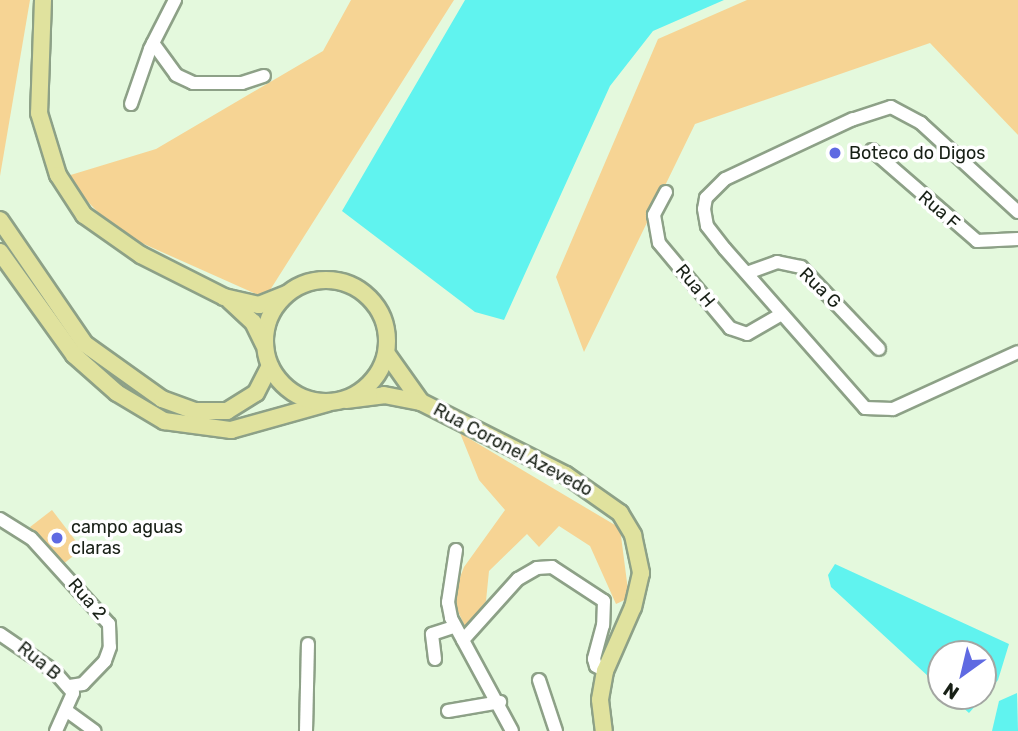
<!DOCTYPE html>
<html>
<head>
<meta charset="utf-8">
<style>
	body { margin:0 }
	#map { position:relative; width:1018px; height:731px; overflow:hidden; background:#e4f9dd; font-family:Rubik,sans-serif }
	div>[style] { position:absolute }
	.green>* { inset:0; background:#f6d494 }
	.water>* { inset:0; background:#60f3ef }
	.roads { filter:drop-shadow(2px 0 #8da187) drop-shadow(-2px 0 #8da187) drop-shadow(0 2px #8da187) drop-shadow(0 -2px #8da187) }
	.minor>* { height:12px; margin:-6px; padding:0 6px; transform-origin:6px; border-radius:6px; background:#fff }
	.major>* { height:16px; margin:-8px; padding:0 8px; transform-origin:8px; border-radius:8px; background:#e0e29e }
	.major>.ring { margin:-8px; padding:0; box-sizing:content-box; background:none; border:16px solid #e0e29e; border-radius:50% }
	.dots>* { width:19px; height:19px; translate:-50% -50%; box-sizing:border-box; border:4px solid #fff; border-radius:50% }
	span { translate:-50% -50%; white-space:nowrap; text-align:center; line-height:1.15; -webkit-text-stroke:7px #fff; paint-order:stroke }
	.poi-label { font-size:18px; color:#182016 }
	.left { translate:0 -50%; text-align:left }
	.street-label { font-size:18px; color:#182016 }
	.north { position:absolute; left:927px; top:640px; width:70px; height:70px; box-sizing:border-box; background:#fff; border:2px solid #a3a6a2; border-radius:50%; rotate:214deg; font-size:19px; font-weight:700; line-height:28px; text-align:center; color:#182016 }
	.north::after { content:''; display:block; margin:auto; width:24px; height:32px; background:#5f6ae2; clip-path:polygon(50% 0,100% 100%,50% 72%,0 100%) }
</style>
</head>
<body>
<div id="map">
	<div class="green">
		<i style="clip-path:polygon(0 0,30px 0,0 176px)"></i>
		<i style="clip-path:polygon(351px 0,454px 0,265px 298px,117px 232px,64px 177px,156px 149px,323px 51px)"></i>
		<i style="clip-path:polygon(747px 0,1018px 0,1018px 135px,930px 43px,695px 124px,584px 352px,556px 277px,658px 39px)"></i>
		<i style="clip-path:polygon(460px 433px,620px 528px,629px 598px,616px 604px,590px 546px,559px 526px,539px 547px,527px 534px,489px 571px,486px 601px,466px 629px,452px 598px,464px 567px,505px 510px,479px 480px)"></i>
		<i style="clip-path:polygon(52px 510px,82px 549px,62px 565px,30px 527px)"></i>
	</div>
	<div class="water">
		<i style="clip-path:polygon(465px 0,724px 0,653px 31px,610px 86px,504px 320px,475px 312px,342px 211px)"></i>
		<i style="clip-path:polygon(835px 564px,1009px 644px,998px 680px,969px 713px,950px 696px,983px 696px,983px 654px,941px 654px,941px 688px,831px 587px,828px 575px)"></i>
		<i style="clip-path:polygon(1017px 693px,1018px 731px,992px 731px,999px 701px)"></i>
	</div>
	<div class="roads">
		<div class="minor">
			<i style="left:153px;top:43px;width:39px;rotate:54deg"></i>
			<i style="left:176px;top:75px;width:19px;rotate:25deg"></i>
			<i style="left:193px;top:83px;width:49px"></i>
			<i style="left:242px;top:83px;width:23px;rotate:-18deg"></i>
			<i style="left:131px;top:104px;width:58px;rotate:-70.9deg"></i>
			<i style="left:150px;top:49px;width:55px;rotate:-63deg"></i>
			<i style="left:872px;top:150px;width:139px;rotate:40.9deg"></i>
			<i style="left:977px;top:241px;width:41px;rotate:-2.8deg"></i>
			<i style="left:666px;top:192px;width:26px;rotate:118deg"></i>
			<i style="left:654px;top:215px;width:28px;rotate:80deg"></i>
			<i style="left:659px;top:243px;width:111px;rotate:50.1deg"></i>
			<i style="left:730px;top:328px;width:18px;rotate:19deg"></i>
			<i style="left:747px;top:334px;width:39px;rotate:-30deg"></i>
			<i style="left:1018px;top:212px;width:132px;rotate:-137.5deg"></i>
			<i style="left:921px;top:123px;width:34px;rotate:-152deg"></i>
			<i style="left:891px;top:107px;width:40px;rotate:162deg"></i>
			<i style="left:853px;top:119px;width:141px;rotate:154.9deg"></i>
			<i style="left:725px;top:179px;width:27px;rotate:135deg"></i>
			<i style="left:706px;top:198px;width:11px;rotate:100deg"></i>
			<i style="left:704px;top:209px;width:17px;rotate:80deg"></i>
			<i style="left:707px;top:226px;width:29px;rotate:52deg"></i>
			<i style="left:725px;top:249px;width:212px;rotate:48.6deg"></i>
			<i style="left:865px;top:408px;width:28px;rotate:2deg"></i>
			<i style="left:893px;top:409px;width:137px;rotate:-24.5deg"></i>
			<i style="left:747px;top:273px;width:32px;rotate:-20deg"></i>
			<i style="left:777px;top:262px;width:25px;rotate:12deg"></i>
			<i style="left:801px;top:267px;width:113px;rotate:46.4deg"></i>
			<i style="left:0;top:519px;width:36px;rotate:32deg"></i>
			<i style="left:31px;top:538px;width:116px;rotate:47.8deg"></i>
			<i style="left:109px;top:624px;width:23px;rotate:88deg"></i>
			<i style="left:110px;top:647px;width:15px;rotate:110deg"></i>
			<i style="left:105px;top:661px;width:32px;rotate:134deg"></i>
			<i style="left:83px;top:684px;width:15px;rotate:172deg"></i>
			<i style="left:456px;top:550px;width:53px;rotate:98.7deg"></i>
			<i style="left:448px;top:602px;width:16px;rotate:79deg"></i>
			<i style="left:451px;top:618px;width:128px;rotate:61.6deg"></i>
			<i style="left:0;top:634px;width:65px;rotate:34.4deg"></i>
			<i style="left:54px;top:671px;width:29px;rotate:49deg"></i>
			<i style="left:73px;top:693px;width:42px;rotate:114.1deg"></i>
			<i style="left:463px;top:640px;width:82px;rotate:-48deg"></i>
			<i style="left:518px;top:579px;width:22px;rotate:-30deg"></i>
			<i style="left:537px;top:568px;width:15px;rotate:-4deg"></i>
			<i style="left:552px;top:567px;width:62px;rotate:33.2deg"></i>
			<i style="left:604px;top:601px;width:24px;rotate:92deg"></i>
			<i style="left:603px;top:625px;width:35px;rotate:105deg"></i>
			<i style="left:594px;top:659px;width:7px;rotate:74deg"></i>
			<i style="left:596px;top:666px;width:10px;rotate:29deg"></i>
			<i style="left:435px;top:659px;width:25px;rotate:-97deg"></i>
			<i style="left:432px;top:634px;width:23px;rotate:-18deg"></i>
			<i style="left:539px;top:680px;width:54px;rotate:71.6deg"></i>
			<i style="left:67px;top:711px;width:34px;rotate:36deg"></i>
			<i style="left:448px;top:711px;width:53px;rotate:-9.8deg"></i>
			<i style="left:306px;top:731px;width:87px;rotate:-88.7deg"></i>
		</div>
		<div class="major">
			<i style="left:43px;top:0;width:113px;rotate:92deg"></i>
			<i style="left:39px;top:113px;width:65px;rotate:73deg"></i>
			<i style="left:58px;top:175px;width:48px;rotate:57deg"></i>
			<i style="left:84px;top:215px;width:70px;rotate:35.1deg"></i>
			<i style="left:141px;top:255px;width:93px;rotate:26.8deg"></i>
			<i style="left:224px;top:297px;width:36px;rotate:13deg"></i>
			<i style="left:259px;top:305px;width:29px;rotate:-22deg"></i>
			<i style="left:0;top:220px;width:150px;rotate:55.6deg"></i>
			<i style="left:85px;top:344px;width:95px;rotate:35.5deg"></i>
			<i style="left:162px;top:399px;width:35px;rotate:20deg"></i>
			<i style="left:195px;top:411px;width:32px"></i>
			<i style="left:227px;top:411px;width:34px;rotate:-32deg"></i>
			<i style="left:256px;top:393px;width:30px;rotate:-63deg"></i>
			<i style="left:0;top:252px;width:127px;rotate:54.3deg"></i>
			<i style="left:74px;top:355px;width:57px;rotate:41.5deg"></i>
			<i style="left:117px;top:393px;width:55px;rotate:30.8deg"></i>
			<i style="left:164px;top:421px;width:68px;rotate:7.7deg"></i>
			<i style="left:231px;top:430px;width:101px;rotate:-15.6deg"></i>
			<i class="ring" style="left:265px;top:280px;width:106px;height:106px"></i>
			<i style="left:229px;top:300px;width:33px;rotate:43deg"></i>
			<i style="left:253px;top:322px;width:25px;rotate:64deg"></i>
			<i style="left:387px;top:354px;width:59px;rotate:54.7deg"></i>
			<i style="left:346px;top:400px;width:38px;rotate:-7deg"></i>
			<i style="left:384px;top:395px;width:38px;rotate:11deg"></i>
			<i style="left:421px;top:402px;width:162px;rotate:26.7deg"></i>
			<i style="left:566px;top:475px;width:66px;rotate:35.1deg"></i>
			<i style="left:620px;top:513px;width:26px;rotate:59deg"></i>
			<i style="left:633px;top:535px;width:39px;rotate:78deg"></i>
			<i style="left:641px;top:573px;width:35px;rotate:103deg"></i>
			<i style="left:633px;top:607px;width:70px;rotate:113.6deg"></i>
			<i style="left:605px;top:671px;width:29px;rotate:100deg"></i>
			<i style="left:600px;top:700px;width:31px;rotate:83deg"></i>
		</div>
	</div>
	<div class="dots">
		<i style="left:835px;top:153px;background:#5f6ae2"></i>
		<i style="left:57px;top:538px;background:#5f6ae2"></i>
	</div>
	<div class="poi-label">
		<span class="left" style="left:849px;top:153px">Boteco do Digos</span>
		<span class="left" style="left:71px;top:538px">campo aguas<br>claras</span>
	</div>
	<div class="street-label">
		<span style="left:939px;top:210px;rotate:41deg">Rua F</span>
		<span style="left:695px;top:286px;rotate:50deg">Rua H</span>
		<span style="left:820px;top:288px;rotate:44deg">Rua G</span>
		<span style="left:513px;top:450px;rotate:28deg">Rua Coronel Azevedo</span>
		<span style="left:87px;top:599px;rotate:49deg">Rua 2</span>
		<span style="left:39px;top:661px;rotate:39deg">Rua B</span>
	</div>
	<div class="north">N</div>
</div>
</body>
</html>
